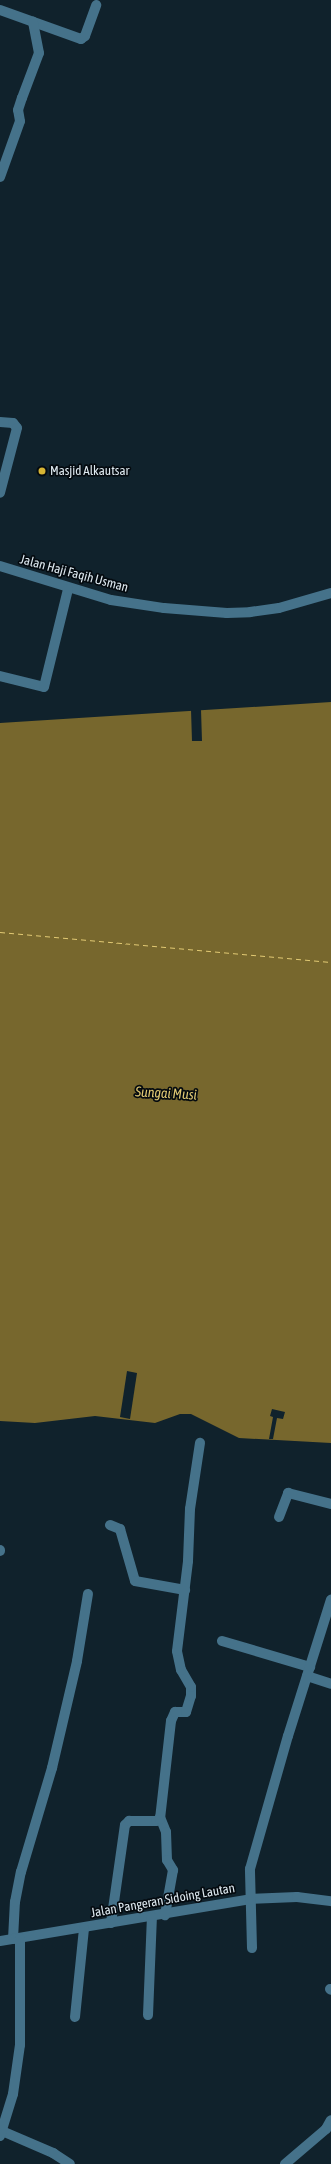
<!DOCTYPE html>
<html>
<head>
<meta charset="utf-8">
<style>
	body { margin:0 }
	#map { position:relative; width:331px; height:2164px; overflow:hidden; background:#10222c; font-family:"Asap Condensed",sans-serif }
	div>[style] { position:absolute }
	.water>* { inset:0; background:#77672d }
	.pier>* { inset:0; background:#10222c }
	.ferry>* { height:1px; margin-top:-0.5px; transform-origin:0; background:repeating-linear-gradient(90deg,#e1c973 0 5px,transparent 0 9px) }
	.minor>* { height:10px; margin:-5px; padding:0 5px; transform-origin:5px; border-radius:5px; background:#45728a }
	.dots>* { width:11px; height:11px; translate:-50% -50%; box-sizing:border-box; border:2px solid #040a0f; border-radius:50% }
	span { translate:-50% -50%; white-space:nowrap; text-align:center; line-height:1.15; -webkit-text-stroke:3.5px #040a0f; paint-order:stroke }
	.poi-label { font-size:13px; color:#dee9f0 }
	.left { translate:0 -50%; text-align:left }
	.street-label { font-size:13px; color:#dee9f0 }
	.water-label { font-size:14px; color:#e1c973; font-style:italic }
</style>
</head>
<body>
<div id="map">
	<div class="water">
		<i style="clip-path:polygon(331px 702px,331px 1443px,239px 1438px,191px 1414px,180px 1414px,155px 1423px,95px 1416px,35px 1423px,0 1421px,0 723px)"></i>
	</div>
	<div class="pier">
		<i style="clip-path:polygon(191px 710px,201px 710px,202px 741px,192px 741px)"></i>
		<i style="clip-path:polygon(127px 1371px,137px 1373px,130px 1419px,120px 1417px)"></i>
		<i style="clip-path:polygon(272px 1409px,285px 1412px,283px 1419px,277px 1418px,273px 1439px,269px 1439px,273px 1417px,270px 1416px)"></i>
	</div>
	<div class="ferry">
		<i style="left:0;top:932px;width:332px;rotate:5.2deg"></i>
	</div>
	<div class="minor">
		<i style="left:0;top:10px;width:86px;rotate:19.7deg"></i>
		<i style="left:81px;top:39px;width:5px;rotate:-37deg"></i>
		<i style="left:85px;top:36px;width:33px;rotate:-70deg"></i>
		<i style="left:0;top:177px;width:59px;rotate:-70.3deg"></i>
		<i style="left:20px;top:121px;width:11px;rotate:-100deg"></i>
		<i style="left:18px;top:110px;width:13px;rotate:-72deg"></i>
		<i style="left:22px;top:98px;width:48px;rotate:-69.3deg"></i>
		<i style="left:39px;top:53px;width:32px;rotate:-101deg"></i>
		<i style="left:0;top:422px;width:13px;rotate:4deg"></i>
		<i style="left:13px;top:423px;width:6px;rotate:51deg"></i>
		<i style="left:17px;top:428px;width:67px;rotate:104.7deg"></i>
		<i style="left:0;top:566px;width:116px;rotate:17deg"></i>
		<i style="left:111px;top:600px;width:54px;rotate:8.6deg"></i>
		<i style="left:164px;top:608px;width:63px;rotate:4.5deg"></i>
		<i style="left:227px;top:613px;width:23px;rotate:-2deg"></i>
		<i style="left:250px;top:612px;width:29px;rotate:-8deg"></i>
		<i style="left:279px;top:608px;width:54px;rotate:-16.1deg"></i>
		<i style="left:0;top:676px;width:45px;rotate:14deg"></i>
		<i style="left:44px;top:687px;width:101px;rotate:-76.2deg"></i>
		<i style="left:279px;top:1517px;width:26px;rotate:-69deg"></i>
		<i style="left:288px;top:1493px;width:44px;rotate:14.3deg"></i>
		<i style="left:110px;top:1525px;width:11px;rotate:22deg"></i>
		<i style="left:120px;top:1529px;width:54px;rotate:73.9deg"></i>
		<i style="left:135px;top:1581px;width:51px;rotate:10.2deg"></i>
		<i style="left:0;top:1551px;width:1px;rotate:-90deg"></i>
		<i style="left:222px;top:1641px;width:92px;rotate:16.5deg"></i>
		<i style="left:307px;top:1676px;width:25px;rotate:18deg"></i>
		<i style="left:160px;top:1817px;width:16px;rotate:68deg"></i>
		<i style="left:166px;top:1832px;width:28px;rotate:88deg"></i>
		<i style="left:167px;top:1860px;width:12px;rotate:59deg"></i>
		<i style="left:173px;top:1870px;width:46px;rotate:100.1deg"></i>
		<i style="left:111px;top:1923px;width:99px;rotate:-81.9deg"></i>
		<i style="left:125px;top:1825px;width:6px;rotate:-45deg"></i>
		<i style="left:129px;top:1821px;width:27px"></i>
		<i style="left:156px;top:1821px;width:4px;rotate:-27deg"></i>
		<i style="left:160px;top:1819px;width:99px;rotate:-83.6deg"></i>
		<i style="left:171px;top:1721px;width:10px;rotate:-66deg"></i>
		<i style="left:175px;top:1712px;width:11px"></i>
		<i style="left:186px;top:1712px;width:17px;rotate:-73deg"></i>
		<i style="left:191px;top:1696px;width:9px;rotate:-90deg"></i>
		<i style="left:191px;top:1687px;width:20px;rotate:-120deg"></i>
		<i style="left:181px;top:1670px;width:19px;rotate:-102deg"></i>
		<i style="left:177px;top:1651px;width:91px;rotate:-83deg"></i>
		<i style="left:188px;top:1561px;width:52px;rotate:-87.8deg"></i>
		<i style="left:190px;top:1509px;width:67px;rotate:-81.4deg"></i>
		<i style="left:13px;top:1939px;width:37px;rotate:-87deg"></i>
		<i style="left:15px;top:1902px;width:31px;rotate:-79deg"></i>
		<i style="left:21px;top:1872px;width:109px;rotate:-73.4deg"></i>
		<i style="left:52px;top:1768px;width:110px;rotate:-76.8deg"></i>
		<i style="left:77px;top:1661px;width:68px;rotate:-80.7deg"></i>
		<i style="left:0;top:1941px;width:254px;rotate:-9.5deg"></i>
		<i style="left:251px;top:1899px;width:46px;rotate:-2.5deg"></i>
		<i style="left:297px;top:1897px;width:34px;rotate:7deg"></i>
		<i style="left:252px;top:1948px;width:79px;rotate:-91.5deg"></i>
		<i style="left:250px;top:1869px;width:138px;rotate:-74.1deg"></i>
		<i style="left:288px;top:1736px;width:143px;rotate:-72.5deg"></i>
		<i style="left:330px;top:1989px;width:1px;rotate:45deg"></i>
		<i style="left:148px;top:2015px;width:98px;rotate:-87.7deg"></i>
		<i style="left:75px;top:2017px;width:89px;rotate:-84.2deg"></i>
		<i style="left:2px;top:2131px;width:56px;rotate:23.3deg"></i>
		<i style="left:53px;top:2153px;width:20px;rotate:33deg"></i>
		<i style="left:0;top:2136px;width:44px;rotate:-72.8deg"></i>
		<i style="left:13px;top:2094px;width:49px;rotate:-81.9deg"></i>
		<i style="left:20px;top:2045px;width:107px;rotate:-90deg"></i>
		<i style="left:285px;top:2164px;width:54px;rotate:-40.5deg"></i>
		<i style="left:326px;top:2129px;width:10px;rotate:-61deg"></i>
	</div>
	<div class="dots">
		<i style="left:42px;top:471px;background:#d6b534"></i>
	</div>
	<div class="poi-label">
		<span class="left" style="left:50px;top:471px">Masjid Alkautsar</span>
	</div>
	<div class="street-label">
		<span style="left:74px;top:574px;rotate:15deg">Jalan Haji Faqih Usman</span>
		<span style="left:163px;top:1901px;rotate:-10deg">Jalan Pangeran Sidoing Lautan</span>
	</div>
	<div class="water-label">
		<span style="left:166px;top:1093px;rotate:3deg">Sungai Musi</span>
	</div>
</div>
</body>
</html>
